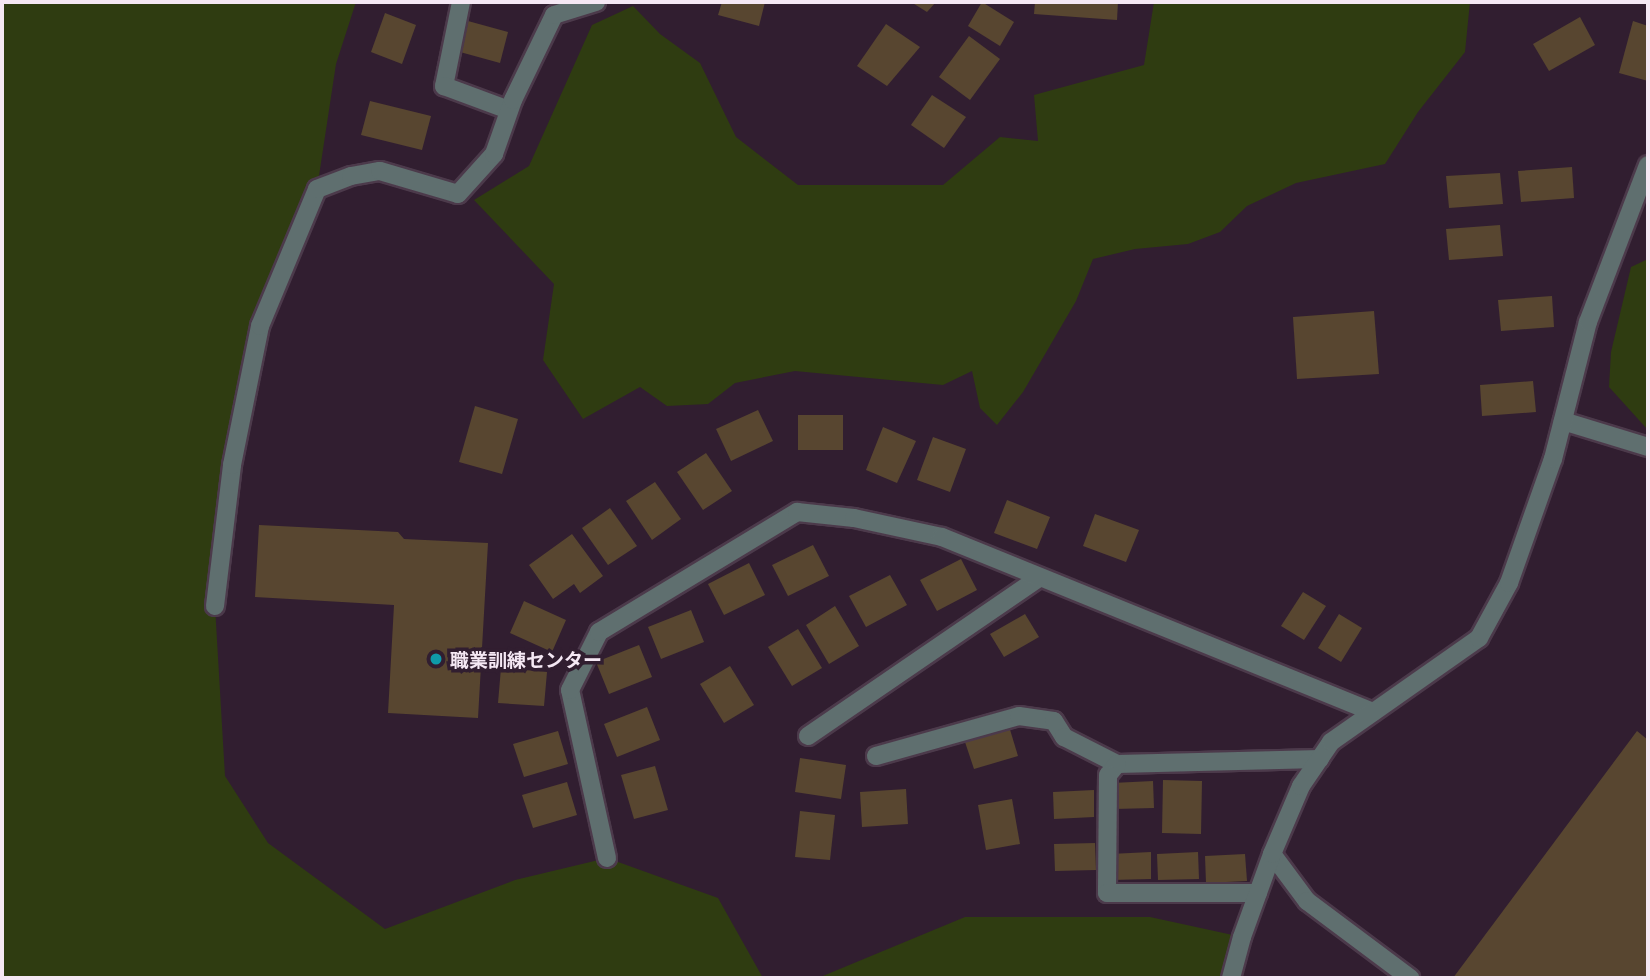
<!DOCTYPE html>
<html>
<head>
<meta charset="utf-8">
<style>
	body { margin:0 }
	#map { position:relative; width:1650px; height:980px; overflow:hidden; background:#311e30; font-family:Georgia,"Noto Sans JP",serif }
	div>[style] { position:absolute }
	.green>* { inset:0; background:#2f3c11 }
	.building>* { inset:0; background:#584630 }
	.roads { filter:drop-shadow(2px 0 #4c3a4b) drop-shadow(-2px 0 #4c3a4b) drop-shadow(0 2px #4c3a4b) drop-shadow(0 -2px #4c3a4b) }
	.minor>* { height:18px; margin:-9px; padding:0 9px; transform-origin:9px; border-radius:9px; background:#5f6f6f }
	.dots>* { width:19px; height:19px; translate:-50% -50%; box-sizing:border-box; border:4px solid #311e30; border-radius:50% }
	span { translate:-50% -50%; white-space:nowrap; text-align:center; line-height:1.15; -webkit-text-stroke:7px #311e30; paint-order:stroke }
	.poi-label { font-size:19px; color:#f5e8f4; font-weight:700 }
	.left { translate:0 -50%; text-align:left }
	.frame { position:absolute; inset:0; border:4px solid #f5e8f4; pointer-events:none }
</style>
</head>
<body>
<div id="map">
	<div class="green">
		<i style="clip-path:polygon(2px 2px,356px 2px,336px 64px,317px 189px,260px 326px,215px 606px,225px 776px,268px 843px,385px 929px,515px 880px,607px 858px,718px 898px,763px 978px,2px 978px)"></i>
		<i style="clip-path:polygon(1154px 2px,1470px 2px,1465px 52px,1418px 112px,1385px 164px,1296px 183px,1247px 206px,1220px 232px,1188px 244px,1135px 249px,1093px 259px,1076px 301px,1023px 392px,997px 425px,980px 408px,972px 371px,943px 385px,795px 371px,735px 383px,708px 404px,667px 406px,640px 387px,583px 419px,543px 360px,554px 284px,474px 200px,529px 166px,592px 25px,633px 6px,660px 34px,700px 63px,736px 137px,798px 185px,943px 185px,1000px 137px,1038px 141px,1034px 95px,1144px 65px)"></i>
		<i style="clip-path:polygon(1648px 259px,1648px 430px,1609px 387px,1611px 352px,1631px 267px)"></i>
		<i style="clip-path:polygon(965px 917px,1150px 917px,1242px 937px,1231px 978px,818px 978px)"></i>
	</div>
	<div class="building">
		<i style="clip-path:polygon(722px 2px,765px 2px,759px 26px,718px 15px)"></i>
		<i style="clip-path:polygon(911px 2px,936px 2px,927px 12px)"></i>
		<i style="clip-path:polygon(982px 2px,1014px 22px,1000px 46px,968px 26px)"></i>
		<i style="clip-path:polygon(1035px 2px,1118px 2px,1117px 20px,1034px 14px)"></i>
		<i style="clip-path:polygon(385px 13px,416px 25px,402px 64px,371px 52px)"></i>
		<i style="clip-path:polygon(1580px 17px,1595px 45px,1549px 71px,1533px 44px)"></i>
		<i style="clip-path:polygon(468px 21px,508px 32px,500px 63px,460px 52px)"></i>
		<i style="clip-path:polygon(1633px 21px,1648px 26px,1648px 81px,1619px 73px)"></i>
		<i style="clip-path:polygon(886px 24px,920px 47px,887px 86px,857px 66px)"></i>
		<i style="clip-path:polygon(969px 36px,1000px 59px,970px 100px,939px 77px)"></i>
		<i style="clip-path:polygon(932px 95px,966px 117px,944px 148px,911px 125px)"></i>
		<i style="clip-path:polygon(370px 101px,431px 116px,422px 150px,361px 135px)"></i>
		<i style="clip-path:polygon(1572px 167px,1574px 198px,1521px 202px,1518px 171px)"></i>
		<i style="clip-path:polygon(1500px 173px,1503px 204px,1449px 208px,1446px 176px)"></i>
		<i style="clip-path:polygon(1500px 225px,1503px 256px,1449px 260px,1446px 229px)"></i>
		<i style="clip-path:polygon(1552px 296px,1554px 327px,1501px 331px,1498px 300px)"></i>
		<i style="clip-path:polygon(1374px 311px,1379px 374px,1297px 379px,1293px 317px)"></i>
		<i style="clip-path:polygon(1533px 381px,1536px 412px,1482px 416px,1480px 385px)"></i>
		<i style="clip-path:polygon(475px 406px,518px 419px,502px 474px,459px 462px)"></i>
		<i style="clip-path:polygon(758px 410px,773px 441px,731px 461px,716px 429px)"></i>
		<i style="clip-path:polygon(798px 415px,843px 415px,843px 450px,798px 450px)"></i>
		<i style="clip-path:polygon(883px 427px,916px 441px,897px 483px,866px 470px)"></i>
		<i style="clip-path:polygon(933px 437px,966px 449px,950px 492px,917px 480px)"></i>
		<i style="clip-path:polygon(706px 453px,732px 491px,703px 510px,677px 472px)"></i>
		<i style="clip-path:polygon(655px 482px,681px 519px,652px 540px,626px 501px)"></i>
		<i style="clip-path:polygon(1007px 500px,1050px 517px,1037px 549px,994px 533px)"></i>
		<i style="clip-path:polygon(610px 508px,637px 546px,608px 565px,582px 528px)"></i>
		<i style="clip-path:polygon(1095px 514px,1139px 530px,1126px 562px,1083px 546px)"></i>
		<i style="clip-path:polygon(259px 525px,398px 532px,404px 539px,488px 543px,478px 718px,388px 713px,394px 605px,255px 597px)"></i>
		<i style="clip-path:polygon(572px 534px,603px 576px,580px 593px,574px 584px,553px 599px,529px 565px)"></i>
		<i style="clip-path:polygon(813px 545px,829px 576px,788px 596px,772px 565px)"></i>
		<i style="clip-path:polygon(961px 559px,977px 590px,937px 611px,920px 580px)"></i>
		<i style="clip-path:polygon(749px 563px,765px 595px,724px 615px,708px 584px)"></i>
		<i style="clip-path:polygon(890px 575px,907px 605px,866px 627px,849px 596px)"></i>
		<i style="clip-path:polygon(1303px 592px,1326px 606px,1304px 640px,1281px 626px)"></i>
		<i style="clip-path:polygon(524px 601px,566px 620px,552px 652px,510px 633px)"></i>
		<i style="clip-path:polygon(835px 606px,859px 646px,829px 664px,806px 625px)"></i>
		<i style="clip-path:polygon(691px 610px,704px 642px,661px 659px,648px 627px)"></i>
		<i style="clip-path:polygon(1025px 614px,1039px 637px,1004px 657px,990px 634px)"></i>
		<i style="clip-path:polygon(1339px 614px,1362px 628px,1341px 662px,1318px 648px)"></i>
		<i style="clip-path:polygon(798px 629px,822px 668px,792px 686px,768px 647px)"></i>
		<i style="clip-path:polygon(639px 645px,652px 677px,609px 694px,596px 662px)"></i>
		<i style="clip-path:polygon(730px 666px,754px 705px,724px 723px,700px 684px)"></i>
		<i style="clip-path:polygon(501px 668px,547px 672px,544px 706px,498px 703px)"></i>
		<i style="clip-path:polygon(647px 707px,660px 740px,617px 757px,604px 724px)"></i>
		<i style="clip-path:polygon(1008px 723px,1018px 756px,974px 769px,963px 736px)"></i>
		<i style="clip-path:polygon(558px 731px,568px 764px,524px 777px,513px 744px)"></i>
		<i style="clip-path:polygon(1637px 731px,1648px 740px,1648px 978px,1453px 978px)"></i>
		<i style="clip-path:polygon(800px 758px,846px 765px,841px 799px,795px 792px)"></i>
		<i style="clip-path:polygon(655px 766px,668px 810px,634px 819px,621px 775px)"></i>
		<i style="clip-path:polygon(1163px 780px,1202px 781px,1201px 834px,1162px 833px)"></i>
		<i style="clip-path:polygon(1153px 781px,1154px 808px,1114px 809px,1112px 783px)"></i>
		<i style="clip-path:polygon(567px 782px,577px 815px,533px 828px,522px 795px)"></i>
		<i style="clip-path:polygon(906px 789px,908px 824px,862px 827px,860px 792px)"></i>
		<i style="clip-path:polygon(1094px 790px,1094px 817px,1054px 819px,1053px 792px)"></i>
		<i style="clip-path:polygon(1012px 799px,1020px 844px,986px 850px,978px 805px)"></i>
		<i style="clip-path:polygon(800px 811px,835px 815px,830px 860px,795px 857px)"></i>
		<i style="clip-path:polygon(1095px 843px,1096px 870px,1055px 871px,1054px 844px)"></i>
		<i style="clip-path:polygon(1151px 852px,1151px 879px,1111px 880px,1110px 854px)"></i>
		<i style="clip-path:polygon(1198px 852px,1199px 879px,1158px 880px,1157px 854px)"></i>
		<i style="clip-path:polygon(1245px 854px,1247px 881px,1206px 883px,1205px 856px)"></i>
	</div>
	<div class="roads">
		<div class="minor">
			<i style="left:461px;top:2px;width:86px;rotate:101.4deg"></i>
			<i style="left:444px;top:86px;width:69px;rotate:20.3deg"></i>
			<i style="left:1563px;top:421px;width:89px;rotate:17deg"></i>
			<i style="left:215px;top:606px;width:142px;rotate:-83.1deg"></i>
			<i style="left:232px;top:465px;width:142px;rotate:-78.6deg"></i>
			<i style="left:260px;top:326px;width:148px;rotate:-67.4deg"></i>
			<i style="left:317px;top:189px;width:36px;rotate:-21deg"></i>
			<i style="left:351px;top:176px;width:29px;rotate:-10deg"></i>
			<i style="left:380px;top:171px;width:81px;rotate:16.4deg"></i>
			<i style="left:458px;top:194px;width:54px;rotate:-48deg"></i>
			<i style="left:494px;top:154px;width:57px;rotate:-70.6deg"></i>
			<i style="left:513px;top:100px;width:94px;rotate:-64.2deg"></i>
			<i style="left:554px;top:15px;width:44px;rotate:-17.2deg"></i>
			<i style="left:808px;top:736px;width:281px;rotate:-34.4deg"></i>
			<i style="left:876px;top:756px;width:148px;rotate:-15.6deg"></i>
			<i style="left:1019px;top:716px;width:35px;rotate:8deg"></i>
			<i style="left:1054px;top:721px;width:19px;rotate:58deg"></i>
			<i style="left:1064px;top:737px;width:59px;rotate:27deg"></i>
			<i style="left:1117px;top:764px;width:203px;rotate:-1.4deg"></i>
			<i style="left:1117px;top:764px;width:14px;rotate:129deg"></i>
			<i style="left:1108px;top:775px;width:118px;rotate:90.5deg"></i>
			<i style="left:1107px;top:893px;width:151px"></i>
			<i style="left:1272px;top:854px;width:59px;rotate:53.3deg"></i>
			<i style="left:1307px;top:901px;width:129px;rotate:36.8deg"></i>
			<i style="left:607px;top:858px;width:172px;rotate:-102.4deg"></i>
			<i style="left:570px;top:690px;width:65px;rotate:-63.4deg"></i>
			<i style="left:599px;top:632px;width:232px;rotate:-31.2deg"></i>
			<i style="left:797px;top:512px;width:57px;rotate:6deg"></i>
			<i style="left:854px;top:518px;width:90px;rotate:12.2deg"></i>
			<i style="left:942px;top:537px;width:465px;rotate:22.1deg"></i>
			<i style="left:1231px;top:978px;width:42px;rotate:-75deg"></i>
			<i style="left:1242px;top:937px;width:88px;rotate:-70.1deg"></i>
			<i style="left:1272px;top:854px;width:74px;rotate:-66.9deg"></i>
			<i style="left:1301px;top:786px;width:53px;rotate:-55.7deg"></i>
			<i style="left:1331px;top:742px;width:181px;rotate:-35.1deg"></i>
			<i style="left:1479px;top:638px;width:63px;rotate:-61.4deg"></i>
			<i style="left:1509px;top:583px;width:132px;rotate:-70.5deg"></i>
			<i style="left:1553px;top:459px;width:141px;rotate:-75.7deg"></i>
			<i style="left:1588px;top:322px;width:168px;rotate:-69.1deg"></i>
		</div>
	</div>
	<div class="dots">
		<i style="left:436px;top:659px;background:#0f9aa8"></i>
	</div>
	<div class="poi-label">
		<span class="left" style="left:450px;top:659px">職業訓練センター</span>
	</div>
	<div class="frame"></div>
</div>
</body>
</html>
